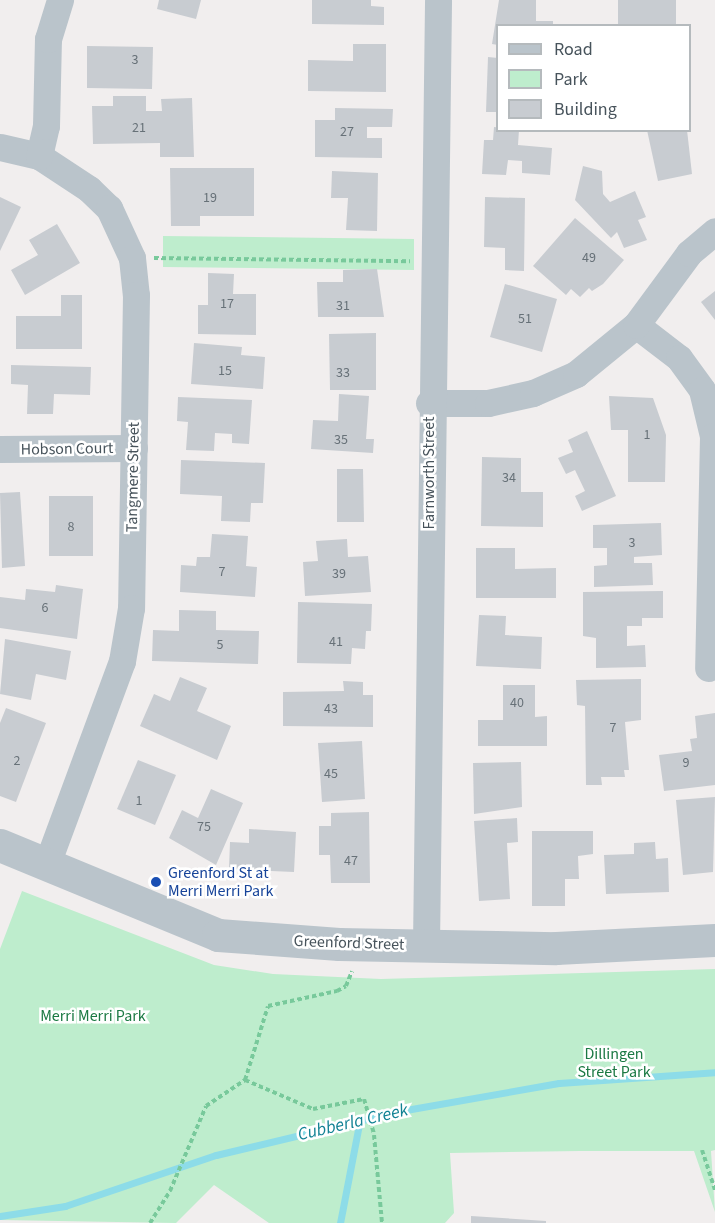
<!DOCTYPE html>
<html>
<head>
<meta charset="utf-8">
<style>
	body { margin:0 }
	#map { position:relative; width:715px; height:1223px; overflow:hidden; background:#f1eeee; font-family:"Source Sans 3",sans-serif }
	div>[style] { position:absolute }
	.green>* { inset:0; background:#beedcd }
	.stream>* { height:7px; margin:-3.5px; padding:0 3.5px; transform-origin:3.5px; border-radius:3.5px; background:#8ddce8 }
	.building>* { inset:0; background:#c8ccd1 }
	.path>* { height:4px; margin-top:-2px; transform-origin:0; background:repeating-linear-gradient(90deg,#78c99b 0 4.5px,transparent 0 7.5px) }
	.minor>* { height:27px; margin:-13.5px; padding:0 13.5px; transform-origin:13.5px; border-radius:13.5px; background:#bac4cb }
	.tertiary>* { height:33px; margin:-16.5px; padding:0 16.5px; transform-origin:16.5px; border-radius:16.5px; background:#bac4cb }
	.dots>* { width:16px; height:16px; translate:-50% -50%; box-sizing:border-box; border:3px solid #fff; border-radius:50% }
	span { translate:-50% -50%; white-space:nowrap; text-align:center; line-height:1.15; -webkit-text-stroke:5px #fff; paint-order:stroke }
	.number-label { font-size:14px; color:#677178 }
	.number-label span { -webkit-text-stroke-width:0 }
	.street-label { font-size:16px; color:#47535b }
	.transit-label { font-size:16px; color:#164399 }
	.left { translate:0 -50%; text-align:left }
	.park-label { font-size:16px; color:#1b7943 }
	.water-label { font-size:18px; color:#128294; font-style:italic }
	.legend { position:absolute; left:496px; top:24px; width:195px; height:108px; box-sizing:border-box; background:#fff; border:2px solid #b5babd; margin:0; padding:8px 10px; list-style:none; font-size:18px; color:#47535b }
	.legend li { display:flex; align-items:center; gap:12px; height:30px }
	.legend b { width:30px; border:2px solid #b5babd }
</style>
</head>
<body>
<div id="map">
	<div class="green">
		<i style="clip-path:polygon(163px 236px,414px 239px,414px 270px,163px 267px)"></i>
		<i style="clip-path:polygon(22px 891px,214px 965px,273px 974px,381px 979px,715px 969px,715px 1150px,711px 1151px,715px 1212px,694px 1151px,580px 1151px,450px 1153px,454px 1213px,445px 1223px,269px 1223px,214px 1185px,176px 1223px,0 1220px,0 949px)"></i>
	</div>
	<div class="stream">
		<i style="left:0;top:1216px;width:66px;rotate:-8.7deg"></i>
		<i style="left:65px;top:1206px;width:159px;rotate:-18.7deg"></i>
		<i style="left:216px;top:1155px;width:189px;rotate:-13.4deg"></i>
		<i style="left:400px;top:1111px;width:161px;rotate:-10deg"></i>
		<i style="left:559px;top:1083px;width:156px;rotate:-4deg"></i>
		<i style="left:340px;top:1223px;width:106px;rotate:-79.1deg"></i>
	</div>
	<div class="building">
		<i style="clip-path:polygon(159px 0,201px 0,196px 19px,157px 9px)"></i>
		<i style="clip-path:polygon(312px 0,371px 0,371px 6px,384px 7px,384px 25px,312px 24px)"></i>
		<i style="clip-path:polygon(499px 0,536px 0,536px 21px,553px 21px,553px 26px,498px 26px,498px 45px,492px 44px)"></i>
		<i style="clip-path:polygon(618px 0,676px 0,676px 26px,618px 26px)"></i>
		<i style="clip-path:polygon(353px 44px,386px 44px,386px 92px,308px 91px,308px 60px,353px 61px)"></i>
		<i style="clip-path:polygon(87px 46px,153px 47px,152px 89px,87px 88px)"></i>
		<i style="clip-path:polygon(488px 57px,498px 58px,498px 112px,486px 112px)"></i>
		<i style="clip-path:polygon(113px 96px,146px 96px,146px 111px,162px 111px,161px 99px,192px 98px,194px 157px,160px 157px,160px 143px,93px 144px,92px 106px,113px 106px)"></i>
		<i style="clip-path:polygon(335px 108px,393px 109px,392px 127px,367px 127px,367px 138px,382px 138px,382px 158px,315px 157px,315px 120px,335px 120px)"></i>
		<i style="clip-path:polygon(494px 127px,519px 130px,518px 145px,552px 148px,550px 175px,522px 173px,522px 161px,508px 160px,506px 175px,482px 174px,484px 140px,493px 140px)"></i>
		<i style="clip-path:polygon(647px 130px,687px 130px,692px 174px,658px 181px)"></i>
		<i style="clip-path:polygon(583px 166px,602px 171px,603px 194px,610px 202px,635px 191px,646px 217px,638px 220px,647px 240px,624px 248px,617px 232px,611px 238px,575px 200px)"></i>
		<i style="clip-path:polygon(170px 168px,254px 168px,254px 216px,200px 216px,200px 226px,171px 226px)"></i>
		<i style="clip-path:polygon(332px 171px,378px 173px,377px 231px,346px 230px,348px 198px,331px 198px)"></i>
		<i style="clip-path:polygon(0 197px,21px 207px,0 251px)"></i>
		<i style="clip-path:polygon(485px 197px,525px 198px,524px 271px,505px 270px,505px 248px,484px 247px)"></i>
		<i style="clip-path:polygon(575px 218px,624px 260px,603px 284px,592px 291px,589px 288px,580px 297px,571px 289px,566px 295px,533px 266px)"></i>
		<i style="clip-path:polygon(57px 224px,80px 263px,25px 295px,11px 270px,38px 255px,29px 240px)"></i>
		<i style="clip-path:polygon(377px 269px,384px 317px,318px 317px,317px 282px,343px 282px,343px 270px)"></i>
		<i style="clip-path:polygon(208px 273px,234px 274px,233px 294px,256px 294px,256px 335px,198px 334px,198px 305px,208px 305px)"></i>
		<i style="clip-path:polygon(505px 284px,557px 299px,542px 352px,490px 337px)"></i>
		<i style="clip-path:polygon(715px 291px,715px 320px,701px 302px)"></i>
		<i style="clip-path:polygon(61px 295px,82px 295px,82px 349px,16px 349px,16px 316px,61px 316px)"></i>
		<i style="clip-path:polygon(376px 333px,376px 390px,330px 390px,329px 334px)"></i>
		<i style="clip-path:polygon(194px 343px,242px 347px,241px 355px,265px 357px,263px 389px,191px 384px)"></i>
		<i style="clip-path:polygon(11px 365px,91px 367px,90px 395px,54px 394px,53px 414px,27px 414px,28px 385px,11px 384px)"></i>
		<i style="clip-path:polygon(339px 394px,369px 396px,366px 439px,374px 439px,373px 453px,311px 449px,313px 420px,338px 421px)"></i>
		<i style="clip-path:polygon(609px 396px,653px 398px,666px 435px,665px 482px,628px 482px,628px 430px,611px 430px)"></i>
		<i style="clip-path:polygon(178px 397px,252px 400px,249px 444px,232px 443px,232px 434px,215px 433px,214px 451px,186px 450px,188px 422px,177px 421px)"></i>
		<i style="clip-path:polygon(587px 431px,616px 496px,582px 511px,575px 496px,585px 491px,575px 470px,566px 474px,558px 458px,573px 452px,568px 440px)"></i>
		<i style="clip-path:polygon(482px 457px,521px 458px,521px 492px,543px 492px,543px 527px,481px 526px)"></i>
		<i style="clip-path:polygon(181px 460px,265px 463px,263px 503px,251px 503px,250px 522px,221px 521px,222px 496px,180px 494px)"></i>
		<i style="clip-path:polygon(337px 469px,363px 469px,364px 522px,337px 522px)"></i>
		<i style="clip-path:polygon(20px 492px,25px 566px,2px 568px,0 493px)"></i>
		<i style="clip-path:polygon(49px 496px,93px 496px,93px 556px,49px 556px)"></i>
		<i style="clip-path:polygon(661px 523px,662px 555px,634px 557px,634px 563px,652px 563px,653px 585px,594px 587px,594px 566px,607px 565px,607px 548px,593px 548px,593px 525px)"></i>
		<i style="clip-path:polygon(212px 534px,248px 536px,246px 566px,257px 567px,255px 597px,180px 592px,181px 565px,196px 566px,197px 557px,210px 557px)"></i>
		<i style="clip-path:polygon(347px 539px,348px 557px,368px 556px,371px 592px,305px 596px,303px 562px,318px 561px,316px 541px)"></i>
		<i style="clip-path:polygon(476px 548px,515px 548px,515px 569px,556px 568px,556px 598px,476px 598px)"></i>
		<i style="clip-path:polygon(56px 585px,83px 589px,77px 639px,0 628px,0 597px,25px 600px,26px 589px,55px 592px)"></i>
		<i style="clip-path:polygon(663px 591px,663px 618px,642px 618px,642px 626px,627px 626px,627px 646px,645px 645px,646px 667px,596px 668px,596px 638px,583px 636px,583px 592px)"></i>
		<i style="clip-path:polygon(298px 602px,372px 604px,371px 631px,366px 631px,365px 649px,352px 648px,351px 664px,297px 663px)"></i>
		<i style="clip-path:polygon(179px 610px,216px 611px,216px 630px,259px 631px,258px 664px,152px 661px,153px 630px,179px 631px)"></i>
		<i style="clip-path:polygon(479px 615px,506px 616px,505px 635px,542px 637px,541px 669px,476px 666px)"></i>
		<i style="clip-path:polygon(5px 639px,71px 651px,66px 680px,36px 674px,31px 700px,0 694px)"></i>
		<i style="clip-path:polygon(180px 677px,207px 688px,197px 711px,231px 726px,217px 760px,140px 726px,154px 694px,170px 701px)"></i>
		<i style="clip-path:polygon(641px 679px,641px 720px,625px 722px,629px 770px,624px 770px,625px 777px,601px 777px,602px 785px,586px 785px,585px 706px,577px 705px,576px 680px)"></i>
		<i style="clip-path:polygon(343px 681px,363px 682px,363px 695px,373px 695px,373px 727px,283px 726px,283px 692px,344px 691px)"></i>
		<i style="clip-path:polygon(503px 685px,535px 685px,535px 717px,547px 716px,547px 746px,478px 746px,478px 720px,503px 720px)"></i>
		<i style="clip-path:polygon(6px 708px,46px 723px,16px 802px,0 796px,0 723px)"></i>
		<i style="clip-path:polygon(715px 713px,715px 785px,664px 791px,659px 755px,692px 751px,690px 739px,697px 738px,695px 716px)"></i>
		<i style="clip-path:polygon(362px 741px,365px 799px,322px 802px,318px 743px)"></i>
		<i style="clip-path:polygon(138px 760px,176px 775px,155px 825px,117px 809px)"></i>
		<i style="clip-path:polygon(521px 762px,522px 807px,474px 814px,473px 763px)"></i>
		<i style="clip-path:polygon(211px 789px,243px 803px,216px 865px,169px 838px,182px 810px,198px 818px)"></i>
		<i style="clip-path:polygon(715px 797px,713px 872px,683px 875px,676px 800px)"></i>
		<i style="clip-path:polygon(369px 812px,370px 883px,331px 883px,330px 855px,319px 855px,319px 826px,331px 826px,331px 813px)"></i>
		<i style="clip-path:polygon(517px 818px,518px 842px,507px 843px,510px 899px,479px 901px,474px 821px)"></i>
		<i style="clip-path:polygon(249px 829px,296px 832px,294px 872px,229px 869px,230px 842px,249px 843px)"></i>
		<i style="clip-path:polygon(532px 831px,593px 831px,593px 854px,578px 856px,579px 879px,565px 879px,565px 906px,532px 906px)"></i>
		<i style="clip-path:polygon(655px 842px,656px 859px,668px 858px,669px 892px,606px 894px,604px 855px,634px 854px,634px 843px)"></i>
		<i style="clip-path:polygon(471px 1216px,546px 1221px,546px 1223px,471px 1223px)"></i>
	</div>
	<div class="path">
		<i style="left:154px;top:258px;width:256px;rotate:0.7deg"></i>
		<i style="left:245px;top:1080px;width:74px;rotate:23.1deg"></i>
		<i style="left:313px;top:1109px;width:52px;rotate:-11.1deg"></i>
		<i style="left:364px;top:1099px;width:37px;rotate:74deg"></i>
		<i style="left:374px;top:1135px;width:88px;rotate:84.8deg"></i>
		<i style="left:702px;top:1150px;width:42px;rotate:72deg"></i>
		<i style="left:150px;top:1223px;width:38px;rotate:-58deg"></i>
		<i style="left:170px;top:1191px;width:92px;rotate:-67deg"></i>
		<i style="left:206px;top:1106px;width:47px;rotate:-33.7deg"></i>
		<i style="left:245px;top:1080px;width:77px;rotate:-72.7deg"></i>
		<i style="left:268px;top:1006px;width:71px;rotate:-12.3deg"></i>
		<i style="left:337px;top:991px;width:10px;rotate:-29deg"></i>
		<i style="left:346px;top:986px;width:16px;rotate:-68deg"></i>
	</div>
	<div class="minor">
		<i style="left:0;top:147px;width:40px;rotate:13deg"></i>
		<i style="left:39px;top:156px;width:60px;rotate:33.4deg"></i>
		<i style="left:89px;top:189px;width:28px;rotate:44deg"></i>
		<i style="left:109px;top:208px;width:55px;rotate:65.3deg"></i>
		<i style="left:132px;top:258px;width:37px;rotate:84deg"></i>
		<i style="left:136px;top:295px;width:313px;rotate:90.9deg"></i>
		<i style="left:131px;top:608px;width:54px;rotate:99.6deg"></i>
		<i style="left:122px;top:661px;width:216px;rotate:110.3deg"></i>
		<i style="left:39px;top:156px;width:31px;rotate:-77deg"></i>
		<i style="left:46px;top:126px;width:87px;rotate:-88.7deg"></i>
		<i style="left:48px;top:39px;width:41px;rotate:-72.9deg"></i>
		<i style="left:636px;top:325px;width:54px;rotate:37.5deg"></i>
		<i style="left:679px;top:358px;width:39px;rotate:54deg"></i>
		<i style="left:702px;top:390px;width:47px;rotate:76.6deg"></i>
		<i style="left:713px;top:436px;width:232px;rotate:91.2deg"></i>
		<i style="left:429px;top:403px;width:59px"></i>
		<i style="left:488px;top:403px;width:46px;rotate:-12.5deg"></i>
		<i style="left:533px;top:393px;width:47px;rotate:-23.8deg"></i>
		<i style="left:576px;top:374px;width:77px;rotate:-39.2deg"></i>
		<i style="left:636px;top:325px;width:89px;rotate:-53.6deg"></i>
		<i style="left:689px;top:253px;width:34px;rotate:-40deg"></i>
		<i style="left:0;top:449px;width:134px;rotate:-0.4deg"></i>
		<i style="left:426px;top:945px;width:945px;rotate:-89.27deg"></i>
	</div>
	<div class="tertiary">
		<i style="left:0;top:845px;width:236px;rotate:22.4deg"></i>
		<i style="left:218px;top:935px;width:121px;rotate:4.3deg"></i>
		<i style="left:339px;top:944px;width:217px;rotate:1.1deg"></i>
		<i style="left:556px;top:948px;width:159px;rotate:-2.9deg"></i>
	</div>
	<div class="dots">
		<i style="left:156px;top:882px;background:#1a4fb4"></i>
	</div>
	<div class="number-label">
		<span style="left:135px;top:60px">3</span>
		<span style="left:139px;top:128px">21</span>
		<span style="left:347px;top:132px">27</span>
		<span style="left:210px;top:198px">19</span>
		<span style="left:589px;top:258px">49</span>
		<span style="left:227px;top:304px">17</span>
		<span style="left:343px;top:306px">31</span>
		<span style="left:525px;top:319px">51</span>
		<span style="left:225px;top:371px">15</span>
		<span style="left:343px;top:373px">33</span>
		<span style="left:647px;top:435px">1</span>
		<span style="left:341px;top:440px">35</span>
		<span style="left:509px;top:478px">34</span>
		<span style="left:71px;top:527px">8</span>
		<span style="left:632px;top:543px">3</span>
		<span style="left:222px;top:572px">7</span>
		<span style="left:339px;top:574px">39</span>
		<span style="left:45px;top:608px">6</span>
		<span style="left:336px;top:642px">41</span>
		<span style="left:220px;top:645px">5</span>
		<span style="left:517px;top:703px">40</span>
		<span style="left:331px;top:709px">43</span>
		<span style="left:613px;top:728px">7</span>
		<span style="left:17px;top:761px">2</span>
		<span style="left:686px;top:763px">9</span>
		<span style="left:331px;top:774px">45</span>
		<span style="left:139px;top:801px">1</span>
		<span style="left:204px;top:827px">75</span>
		<span style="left:351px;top:861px">47</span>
	</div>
	<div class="street-label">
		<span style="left:67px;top:449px;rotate:-1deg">Hobson Court</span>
		<span style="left:429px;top:473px;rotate:-90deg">Farnworth Street</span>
		<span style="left:133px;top:477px;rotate:-89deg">Tangmere Street</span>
		<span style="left:349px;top:943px;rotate:2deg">Greenford Street</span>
	</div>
	<div class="transit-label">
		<span class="left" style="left:168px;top:882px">Greenford St at<br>Merri Merri Park</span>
	</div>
	<div class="park-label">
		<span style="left:93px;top:1016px">Merri Merri Park</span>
		<span style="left:614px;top:1063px">Dillingen<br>Street Park</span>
	</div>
	<div class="water-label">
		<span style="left:353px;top:1123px;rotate:-13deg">Cubberla Creek</span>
	</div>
	<ul class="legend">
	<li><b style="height:8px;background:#bac4cb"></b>Road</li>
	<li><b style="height:16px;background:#beedcd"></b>Park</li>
	<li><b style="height:16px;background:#c8ccd1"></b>Building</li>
	</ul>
</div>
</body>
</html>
